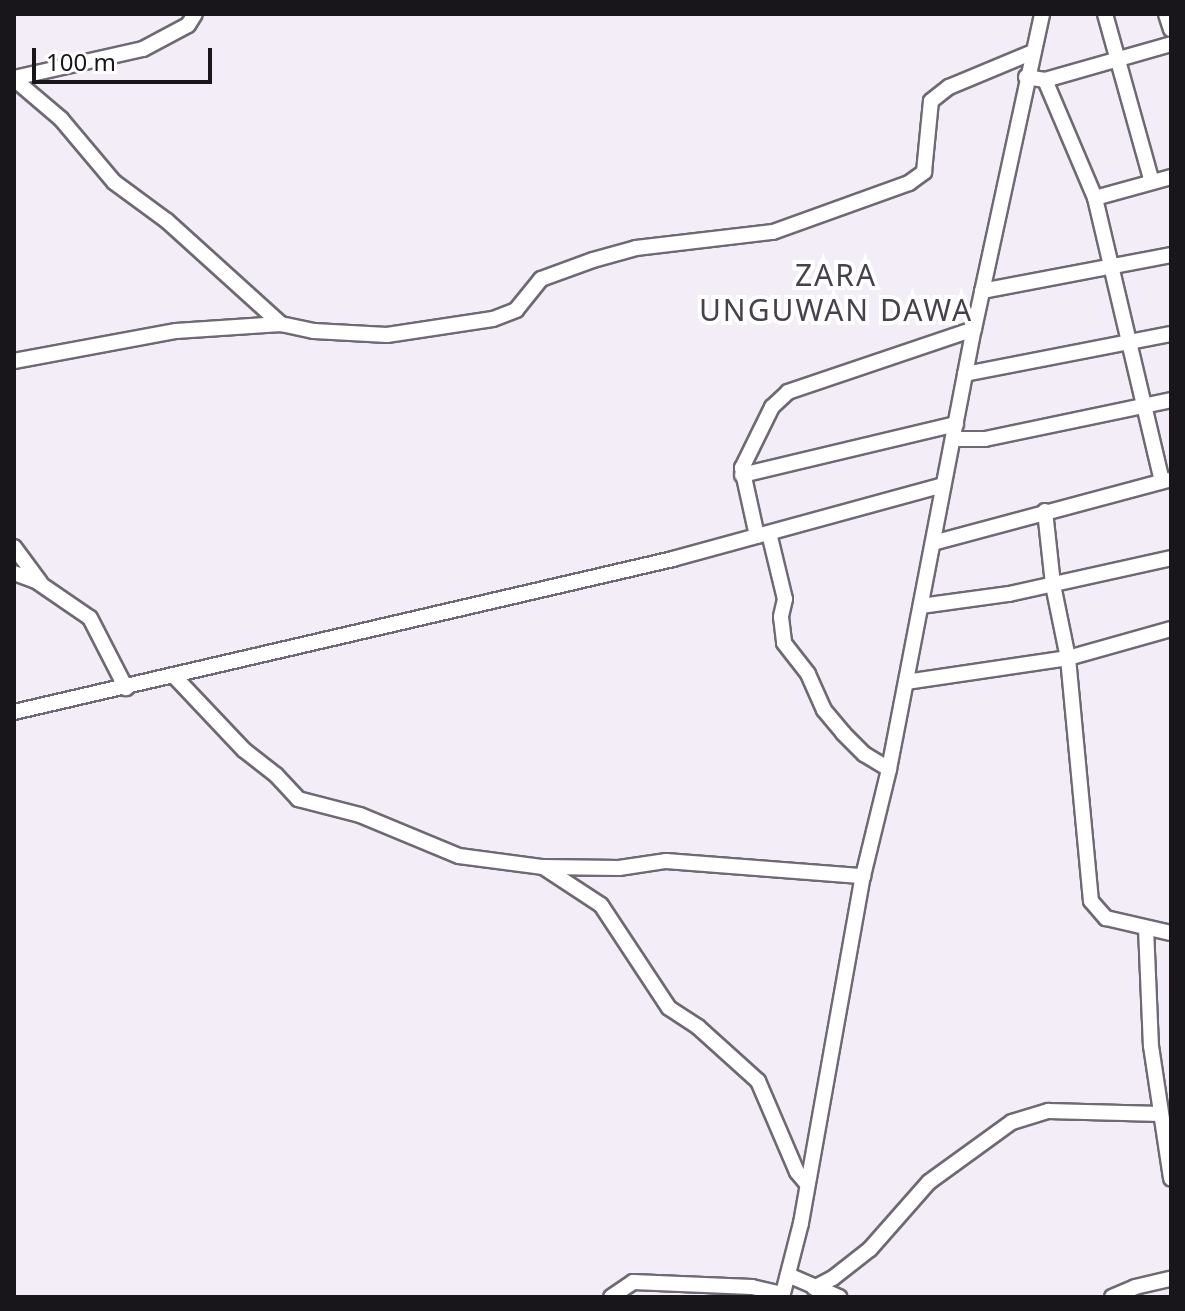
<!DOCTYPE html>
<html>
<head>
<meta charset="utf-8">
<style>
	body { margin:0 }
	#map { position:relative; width:1185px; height:1311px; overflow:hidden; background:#f3edf8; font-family:"Noto Sans",sans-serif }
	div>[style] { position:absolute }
	.roads { filter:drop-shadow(2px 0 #6e6972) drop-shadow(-2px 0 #6e6972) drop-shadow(0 2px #6e6972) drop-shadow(0 -2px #6e6972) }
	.minor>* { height:14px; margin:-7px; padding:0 7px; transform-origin:7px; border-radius:7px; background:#fff }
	span { translate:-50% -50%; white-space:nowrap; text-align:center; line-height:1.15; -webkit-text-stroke:8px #fff; paint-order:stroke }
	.neighbourhood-label { font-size:30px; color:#46414a; letter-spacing:2px }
	.frame { position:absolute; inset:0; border:16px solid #18161a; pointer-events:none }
	.scale { position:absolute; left:32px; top:48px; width:180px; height:36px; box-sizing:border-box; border:4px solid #18161a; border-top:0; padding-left:10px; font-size:24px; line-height:28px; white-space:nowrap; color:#18161a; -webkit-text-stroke:6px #fff; paint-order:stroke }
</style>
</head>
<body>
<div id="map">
	<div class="roads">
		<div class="minor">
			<i style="left:1105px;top:14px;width:174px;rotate:74.4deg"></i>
			<i style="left:1166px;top:14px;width:16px;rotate:72deg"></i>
			<i style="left:1026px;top:77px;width:19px;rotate:9deg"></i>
			<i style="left:1045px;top:80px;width:128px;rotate:67deg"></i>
			<i style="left:1095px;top:198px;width:291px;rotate:76.7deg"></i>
			<i style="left:14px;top:78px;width:132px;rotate:-12.7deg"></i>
			<i style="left:143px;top:49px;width:51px;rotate:-28.1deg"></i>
			<i style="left:188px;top:25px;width:13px;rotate:-58deg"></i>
			<i style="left:14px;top:79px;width:62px;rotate:40.4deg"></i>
			<i style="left:61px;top:119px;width:82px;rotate:49.9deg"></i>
			<i style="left:114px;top:182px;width:66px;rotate:36.3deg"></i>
			<i style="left:167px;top:221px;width:154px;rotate:42.1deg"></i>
			<i style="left:1045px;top:80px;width:131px;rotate:-15.9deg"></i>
			<i style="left:1095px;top:198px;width:79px;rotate:-15.4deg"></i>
			<i style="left:982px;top:291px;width:192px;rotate:-10.8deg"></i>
			<i style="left:14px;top:361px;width:165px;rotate:-10.5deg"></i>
			<i style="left:176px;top:331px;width:105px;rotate:-3.8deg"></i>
			<i style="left:281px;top:324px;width:34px;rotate:12deg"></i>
			<i style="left:314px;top:331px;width:73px;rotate:3.1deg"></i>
			<i style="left:387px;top:335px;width:107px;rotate:-8.6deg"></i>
			<i style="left:493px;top:319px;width:25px;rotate:-21deg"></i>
			<i style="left:516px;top:310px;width:40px;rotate:-51deg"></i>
			<i style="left:541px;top:279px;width:55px;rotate:-20.1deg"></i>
			<i style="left:593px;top:260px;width:45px;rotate:-15.6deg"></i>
			<i style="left:636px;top:248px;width:138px;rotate:-6.7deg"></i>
			<i style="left:773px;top:232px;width:145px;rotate:-19.8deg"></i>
			<i style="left:909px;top:183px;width:19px;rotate:-36deg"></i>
			<i style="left:924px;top:172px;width:71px;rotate:-84.4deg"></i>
			<i style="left:931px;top:101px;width:23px;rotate:-38deg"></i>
			<i style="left:949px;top:87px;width:91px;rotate:-22.6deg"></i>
			<i style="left:965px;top:374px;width:210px;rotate:-11deg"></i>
			<i style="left:953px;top:439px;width:32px"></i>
			<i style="left:985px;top:439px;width:190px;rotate:-11.8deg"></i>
			<i style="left:742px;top:475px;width:220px;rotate:-13.4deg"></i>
			<i style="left:1045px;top:511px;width:74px;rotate:83.8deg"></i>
			<i style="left:1053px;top:585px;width:75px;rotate:78.4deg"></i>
			<i style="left:1068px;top:658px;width:244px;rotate:84.6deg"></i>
			<i style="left:1091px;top:901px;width:23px;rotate:49deg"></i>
			<i style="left:1106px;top:918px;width:67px;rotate:13deg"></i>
			<i style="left:769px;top:533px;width:68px;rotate:76.4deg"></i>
			<i style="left:785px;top:599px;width:18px;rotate:103deg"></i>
			<i style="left:781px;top:617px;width:26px;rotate:83deg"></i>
			<i style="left:784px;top:643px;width:39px;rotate:52deg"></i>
			<i style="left:808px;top:674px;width:39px;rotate:66deg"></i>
			<i style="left:824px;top:710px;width:30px;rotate:50deg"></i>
			<i style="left:843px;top:733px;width:30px;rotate:45deg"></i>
			<i style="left:864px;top:754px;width:29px;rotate:31deg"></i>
			<i style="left:757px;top:536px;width:70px;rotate:-102.4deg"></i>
			<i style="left:742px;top:468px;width:68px;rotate:-63.8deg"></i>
			<i style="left:772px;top:407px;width:22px;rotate:-43deg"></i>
			<i style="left:788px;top:392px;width:196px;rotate:-18.7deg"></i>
			<i style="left:933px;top:543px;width:243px;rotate:-15deg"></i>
			<i style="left:14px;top:547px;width:44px;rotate:53.4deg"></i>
			<i style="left:14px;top:573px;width:23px;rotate:20deg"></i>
			<i style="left:36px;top:581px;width:65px;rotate:34.4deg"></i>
			<i style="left:90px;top:618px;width:79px;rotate:62.8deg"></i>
			<i style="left:921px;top:606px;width:89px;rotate:-7.8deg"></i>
			<i style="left:1009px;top:594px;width:166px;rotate:-12.5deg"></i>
			<i style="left:174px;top:676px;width:102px;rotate:46.6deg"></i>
			<i style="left:244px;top:750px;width:41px;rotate:38deg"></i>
			<i style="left:276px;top:775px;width:33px;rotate:47deg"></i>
			<i style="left:298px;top:799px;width:64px;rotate:14.5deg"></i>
			<i style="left:360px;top:815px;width:107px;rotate:22.5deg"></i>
			<i style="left:459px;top:856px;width:85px;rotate:7.5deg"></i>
			<i style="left:543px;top:867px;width:76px;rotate:0.8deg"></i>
			<i style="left:619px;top:868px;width:48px;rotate:-8.5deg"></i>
			<i style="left:666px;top:861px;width:198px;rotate:4.4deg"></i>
			<i style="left:906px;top:682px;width:164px;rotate:-8.4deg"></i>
			<i style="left:1068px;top:658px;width:107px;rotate:-15.7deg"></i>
			<i style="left:14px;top:712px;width:677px;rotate:-13.07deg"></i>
			<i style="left:673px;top:559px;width:280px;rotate:-15.3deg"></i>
			<i style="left:543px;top:867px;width:69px;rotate:33.2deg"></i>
			<i style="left:601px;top:905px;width:123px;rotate:56.6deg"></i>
			<i style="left:669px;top:1008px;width:35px;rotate:33deg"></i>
			<i style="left:698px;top:1027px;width:81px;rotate:42deg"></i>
			<i style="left:758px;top:1081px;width:99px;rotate:66.8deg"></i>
			<i style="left:797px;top:1172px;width:16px;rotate:50deg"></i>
			<i style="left:1146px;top:928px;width:118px;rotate:87.6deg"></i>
			<i style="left:1151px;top:1046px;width:134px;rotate:81.4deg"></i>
			<i style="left:788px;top:1275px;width:56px;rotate:23.3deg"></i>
			<i style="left:814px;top:1288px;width:21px;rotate:-28deg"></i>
			<i style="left:833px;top:1278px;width:47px;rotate:-38.1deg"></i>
			<i style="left:870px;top:1249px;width:89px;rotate:-48.6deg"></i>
			<i style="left:929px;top:1182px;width:102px;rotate:-35.9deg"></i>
			<i style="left:1012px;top:1122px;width:38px;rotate:-17deg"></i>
			<i style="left:1048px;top:1111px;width:113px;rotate:1.5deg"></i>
			<i style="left:611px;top:1297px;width:27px;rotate:-34deg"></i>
			<i style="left:633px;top:1282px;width:119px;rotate:2.4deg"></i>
			<i style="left:752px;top:1287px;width:31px;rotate:13deg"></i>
			<i style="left:782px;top:1297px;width:76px;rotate:-75.6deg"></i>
			<i style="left:801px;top:1223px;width:352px;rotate:-79.9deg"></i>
			<i style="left:863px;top:876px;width:110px;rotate:-76.3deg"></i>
			<i style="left:889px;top:769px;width:448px;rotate:-79.1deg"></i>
			<i style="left:974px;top:329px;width:322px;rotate:-77.8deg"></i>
			<i style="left:1112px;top:1297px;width:25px;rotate:-23deg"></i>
			<i style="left:1135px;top:1287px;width:37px;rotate:-13deg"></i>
		</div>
	</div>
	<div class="neighbourhood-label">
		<span style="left:836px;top:292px">ZARA<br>UNGUWAN DAWA</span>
	</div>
	<div class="frame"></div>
	<div class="scale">100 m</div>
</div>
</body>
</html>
